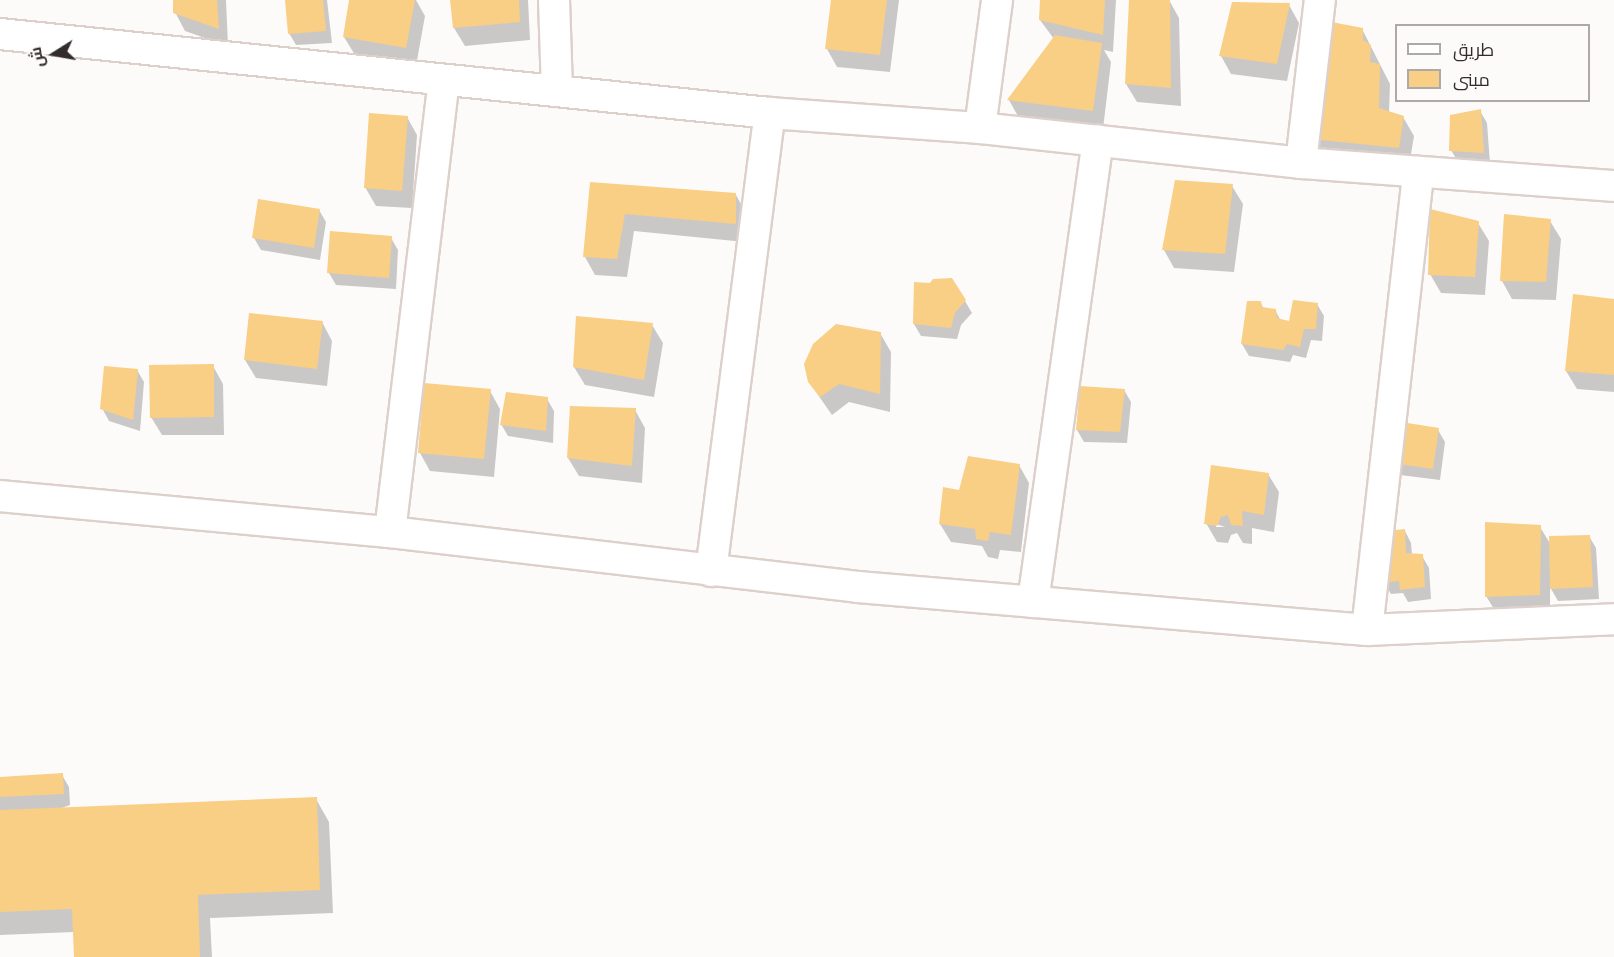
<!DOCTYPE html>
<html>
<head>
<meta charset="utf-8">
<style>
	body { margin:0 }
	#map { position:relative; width:1614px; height:957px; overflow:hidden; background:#fdfbf9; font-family:Ubuntu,Cairo,sans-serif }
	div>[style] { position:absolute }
	.shadow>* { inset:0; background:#0003 }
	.building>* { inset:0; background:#f9ce85 }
	.roads { filter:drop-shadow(2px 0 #ddd0cb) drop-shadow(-2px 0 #ddd0cb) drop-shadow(0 2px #ddd0cb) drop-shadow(0 -2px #ddd0cb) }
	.minor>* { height:30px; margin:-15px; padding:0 15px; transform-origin:15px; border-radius:15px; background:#fff }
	span { translate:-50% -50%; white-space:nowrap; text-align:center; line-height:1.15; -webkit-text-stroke:4.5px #fdfbf9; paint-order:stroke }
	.legend { position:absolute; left:1395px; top:24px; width:195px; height:78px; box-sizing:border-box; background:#fdfbf9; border:2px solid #aca9a7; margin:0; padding:8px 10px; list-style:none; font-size:18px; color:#322d2b }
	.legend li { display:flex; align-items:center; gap:12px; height:30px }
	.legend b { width:30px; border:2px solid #aca9a7 }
	.north { position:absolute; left:24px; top:24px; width:60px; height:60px; -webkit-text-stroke:4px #fdfbf9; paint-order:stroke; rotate:259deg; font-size:16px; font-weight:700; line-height:24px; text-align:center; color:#322d2b }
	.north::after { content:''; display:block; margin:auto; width:21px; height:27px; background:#322d2b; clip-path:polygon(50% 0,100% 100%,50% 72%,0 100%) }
</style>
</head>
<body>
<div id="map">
	<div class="shadow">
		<i style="clip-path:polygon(174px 0,226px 0,228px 46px,185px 31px,175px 12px)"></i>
		<i style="clip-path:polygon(287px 0,327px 0,332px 43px,296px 45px,289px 33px)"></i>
		<i style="clip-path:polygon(351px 0,416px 0,425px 16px,416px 66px,355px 55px,344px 37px)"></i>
		<i style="clip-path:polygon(452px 0,528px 0,530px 40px,465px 46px,454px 28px)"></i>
		<i style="clip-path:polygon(832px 0,899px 0,890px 72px,837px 67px,827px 49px)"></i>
		<i style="clip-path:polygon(1042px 0,1116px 0,1113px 52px,1104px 50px,1111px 62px,1103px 129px,1019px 118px,1009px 100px,1054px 39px,1040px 20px)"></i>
		<i style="clip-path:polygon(1131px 0,1169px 0,1179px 18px,1181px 106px,1137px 102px,1126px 84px)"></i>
		<i style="clip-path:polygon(1289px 5px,1299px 23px,1287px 81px,1231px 74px,1221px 56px)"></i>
		<i style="clip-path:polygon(1362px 29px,1390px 84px,1389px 113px,1403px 117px,1414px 136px,1409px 166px,1324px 157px,1313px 139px)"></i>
		<i style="clip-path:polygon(1480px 111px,1487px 123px,1490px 164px,1458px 162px,1451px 150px)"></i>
		<i style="clip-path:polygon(407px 117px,417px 135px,412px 208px,376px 206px,365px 187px)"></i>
		<i style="clip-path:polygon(592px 184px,736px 195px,746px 213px,745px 242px,634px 231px,627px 277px,595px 275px,585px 257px)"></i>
		<i style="clip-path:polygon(1232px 186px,1243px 204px,1234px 272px,1174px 268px,1164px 250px)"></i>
		<i style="clip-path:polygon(319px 210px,326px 222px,320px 260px,261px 250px,254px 238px)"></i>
		<i style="clip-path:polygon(1550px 221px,1561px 239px,1556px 300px,1512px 299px,1502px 281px)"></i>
		<i style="clip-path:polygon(1478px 223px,1489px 241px,1485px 295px,1441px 293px,1430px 274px)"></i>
		<i style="clip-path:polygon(391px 238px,398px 250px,396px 289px,336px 285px,329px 273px)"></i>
		<i style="clip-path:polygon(1574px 295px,1614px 300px,1614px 392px,1577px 389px,1566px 371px)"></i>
		<i style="clip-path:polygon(965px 301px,972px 313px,961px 325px,957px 339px,921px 336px,914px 324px)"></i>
		<i style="clip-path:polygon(1249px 302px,1260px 302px,1264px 309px,1275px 310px,1281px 321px,1291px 323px,1317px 304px,1324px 316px,1322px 341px,1311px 340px,1306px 358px,1293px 355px,1290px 362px,1249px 356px,1242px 344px)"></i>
		<i style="clip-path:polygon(322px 322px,332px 341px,327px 386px,256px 378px,245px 360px)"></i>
		<i style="clip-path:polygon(652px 325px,663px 343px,654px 397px,585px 385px,574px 367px)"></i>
		<i style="clip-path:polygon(880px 333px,891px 352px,890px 412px,849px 402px,832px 415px,809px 382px)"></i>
		<i style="clip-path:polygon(213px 366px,223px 384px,224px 435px,162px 435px,151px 417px)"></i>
		<i style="clip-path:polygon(137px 370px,144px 382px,140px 431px,109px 421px,102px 408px)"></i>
		<i style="clip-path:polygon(1081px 387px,1124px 390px,1131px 402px,1127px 443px,1084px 442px,1077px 430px)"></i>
		<i style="clip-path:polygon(490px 391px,500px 409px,494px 477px,430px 471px,420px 453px)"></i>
		<i style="clip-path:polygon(547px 399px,554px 411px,553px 443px,508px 436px,501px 424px)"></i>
		<i style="clip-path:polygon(635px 410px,645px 428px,642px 483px,579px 476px,568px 458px)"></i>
		<i style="clip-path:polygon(1438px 430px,1445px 442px,1440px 480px,1400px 475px,1393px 463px)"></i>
		<i style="clip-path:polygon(1019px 465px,1029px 483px,1021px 552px,1000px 550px,998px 559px,988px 557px,982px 546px,951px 542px,940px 524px,960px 492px)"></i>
		<i style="clip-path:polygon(evenodd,1268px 474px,1279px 492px,1274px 532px,1252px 528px,1252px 544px,1243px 543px,1237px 533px,1231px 535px,1228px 543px,1217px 542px,1206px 523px,1268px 474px,1216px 524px,1225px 527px,1216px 527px,1216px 524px)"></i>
		<i style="clip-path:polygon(1540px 527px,1551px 545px,1589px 536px,1596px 548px,1599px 599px,1558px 601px,1550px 587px,1550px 613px,1497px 614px,1486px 596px)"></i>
		<i style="clip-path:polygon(1405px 531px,1411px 543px,1412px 555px,1422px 556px,1429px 568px,1431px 599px,1408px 602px,1403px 593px,1391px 594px,1384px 582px)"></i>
		<i style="clip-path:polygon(62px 775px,69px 787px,70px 805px,59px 809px,316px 799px,329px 822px,333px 913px,210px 918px,212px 957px,75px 957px,74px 932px,0 935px,0 778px)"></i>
	</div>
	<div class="building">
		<i style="clip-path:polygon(173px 0,217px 0,219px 29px,173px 13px)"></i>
		<i style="clip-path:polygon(285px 0,323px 0,326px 31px,288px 34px)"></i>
		<i style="clip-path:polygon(349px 0,415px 0,406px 48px,343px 37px)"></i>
		<i style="clip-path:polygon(450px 0,519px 0,520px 22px,453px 28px)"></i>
		<i style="clip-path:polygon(831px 0,887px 0,880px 55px,825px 49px)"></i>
		<i style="clip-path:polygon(1040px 0,1105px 0,1103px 35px,1039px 20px)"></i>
		<i style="clip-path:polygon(1129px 0,1170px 0,1171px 88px,1125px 84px)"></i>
		<i style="clip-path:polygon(1232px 2px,1290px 3px,1277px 64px,1219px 56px)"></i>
		<i style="clip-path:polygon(1326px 21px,1363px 28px,1363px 40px,1371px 45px,1370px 62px,1380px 64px,1379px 108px,1404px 116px,1399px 148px,1311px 139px)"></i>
		<i style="clip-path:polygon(1055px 35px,1102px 43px,1093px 111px,1007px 100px)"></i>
		<i style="clip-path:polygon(1481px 109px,1484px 153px,1449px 151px,1450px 115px)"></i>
		<i style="clip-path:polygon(369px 113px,408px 116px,402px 191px,364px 188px)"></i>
		<i style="clip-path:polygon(1175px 180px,1233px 184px,1225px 254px,1162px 250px)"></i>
		<i style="clip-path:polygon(590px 182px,736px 193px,736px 224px,625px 214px,617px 259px,583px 257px)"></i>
		<i style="clip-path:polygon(258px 199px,320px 209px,314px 248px,252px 238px)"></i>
		<i style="clip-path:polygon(1430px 209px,1479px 221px,1475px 277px,1428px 275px)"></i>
		<i style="clip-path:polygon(1504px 214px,1551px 219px,1546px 282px,1500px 281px)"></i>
		<i style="clip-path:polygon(330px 231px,392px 236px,389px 278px,327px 273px)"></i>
		<i style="clip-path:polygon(952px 278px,966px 300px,955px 313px,951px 328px,913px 324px,914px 282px,930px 283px,933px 279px)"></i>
		<i style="clip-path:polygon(1573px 294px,1614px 299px,1614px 375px,1565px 371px)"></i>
		<i style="clip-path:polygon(1293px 300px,1318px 303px,1316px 329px,1304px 329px,1300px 347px,1287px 344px,1283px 350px,1241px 344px,1247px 301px,1261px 301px,1262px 307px,1276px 309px,1277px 318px,1289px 321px)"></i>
		<i style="clip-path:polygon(249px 313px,323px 321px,317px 369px,244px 360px)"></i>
		<i style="clip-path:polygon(576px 316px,653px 323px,644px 380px,573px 367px)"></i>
		<i style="clip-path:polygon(836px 324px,881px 332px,880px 394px,839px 384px,820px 397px,808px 382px,804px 364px,813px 344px)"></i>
		<i style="clip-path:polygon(214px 364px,214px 417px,150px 418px,149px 365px)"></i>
		<i style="clip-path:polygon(104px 366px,138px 369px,133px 420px,100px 409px)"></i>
		<i style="clip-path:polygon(424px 383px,491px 389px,484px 459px,418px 453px)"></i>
		<i style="clip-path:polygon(1080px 386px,1125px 389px,1120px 432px,1076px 430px)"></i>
		<i style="clip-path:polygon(506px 392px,548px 397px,546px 431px,500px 425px)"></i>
		<i style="clip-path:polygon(570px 406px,636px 408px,632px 466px,567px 458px)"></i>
		<i style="clip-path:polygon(1401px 422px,1439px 428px,1433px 469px,1392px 463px)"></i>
		<i style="clip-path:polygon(968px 456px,1020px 464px,1011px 535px,990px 532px,988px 541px,976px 539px,975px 529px,939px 524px,943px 487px,959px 490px)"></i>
		<i style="clip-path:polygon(1211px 465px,1269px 473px,1264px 515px,1242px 511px,1243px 526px,1231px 525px,1228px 515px,1221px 517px,1217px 526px,1204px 524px)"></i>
		<i style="clip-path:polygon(1485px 522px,1541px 525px,1540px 595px,1485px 597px)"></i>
		<i style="clip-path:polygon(1405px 529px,1406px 553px,1423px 554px,1425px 587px,1400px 590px,1399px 581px,1382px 583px,1387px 531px)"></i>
		<i style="clip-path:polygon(1590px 535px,1593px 587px,1550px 589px,1549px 536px)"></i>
		<i style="clip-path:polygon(63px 773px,64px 794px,0 797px,0 777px)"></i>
		<i style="clip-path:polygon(317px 797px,320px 890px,198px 895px,200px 957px,74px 957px,72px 909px,0 912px,0 810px)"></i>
	</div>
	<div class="roads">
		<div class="minor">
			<i style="left:554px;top:0;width:91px;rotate:88.1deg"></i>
			<i style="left:0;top:34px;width:774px;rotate:5.86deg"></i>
			<i style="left:770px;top:113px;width:211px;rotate:4.1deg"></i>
			<i style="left:980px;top:128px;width:323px;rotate:6.2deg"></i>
			<i style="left:1301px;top:163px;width:314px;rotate:4.2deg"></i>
			<i style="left:980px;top:128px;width:129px;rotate:-82.4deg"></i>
			<i style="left:1301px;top:163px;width:164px;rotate:-83.4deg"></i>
			<i style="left:0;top:496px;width:392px;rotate:5.3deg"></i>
			<i style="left:390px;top:532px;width:471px;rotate:6.7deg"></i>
			<i style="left:858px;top:587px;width:511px;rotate:4.83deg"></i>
			<i style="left:1367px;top:630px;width:247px;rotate:-2.5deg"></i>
			<i style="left:390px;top:532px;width:454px;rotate:-83.2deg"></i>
			<i style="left:711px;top:571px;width:462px;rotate:-82.7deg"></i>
			<i style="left:1033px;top:602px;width:466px;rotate:-82deg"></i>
			<i style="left:1367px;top:630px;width:461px;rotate:-83.6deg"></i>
		</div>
	</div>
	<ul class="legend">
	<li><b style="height:8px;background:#fff"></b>طريق</li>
	<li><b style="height:16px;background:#f9ce85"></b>مبنى</li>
	</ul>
	<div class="north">ش</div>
</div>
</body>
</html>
